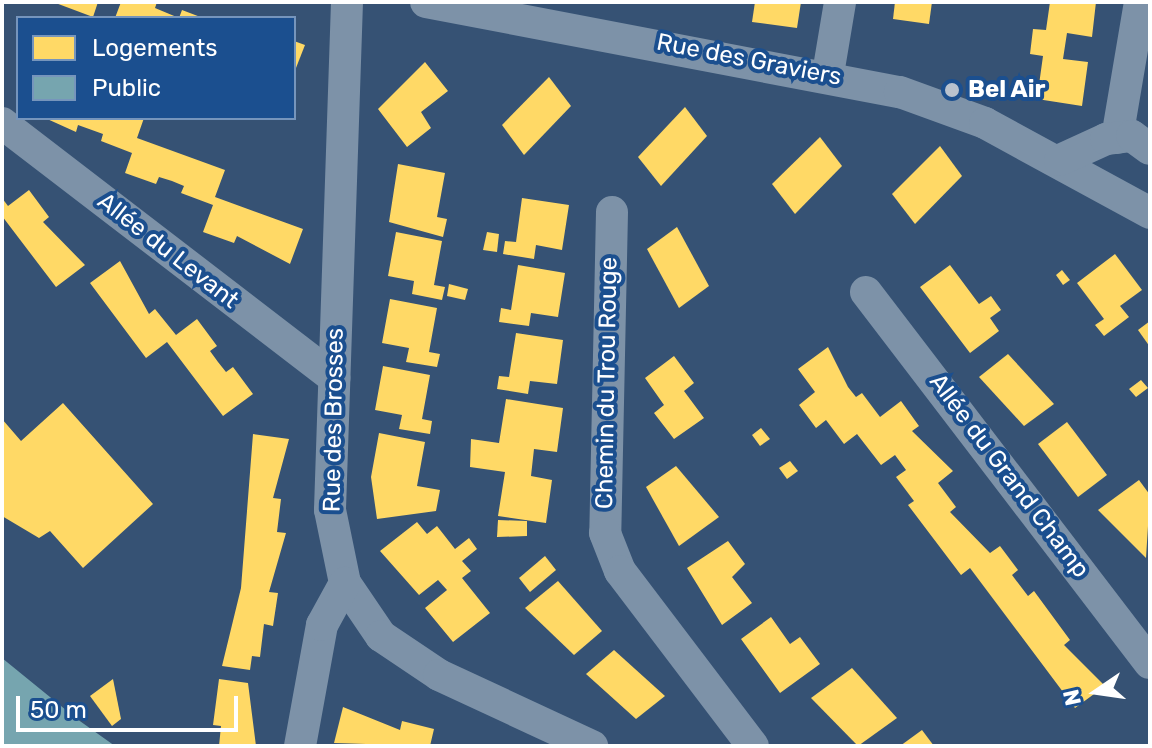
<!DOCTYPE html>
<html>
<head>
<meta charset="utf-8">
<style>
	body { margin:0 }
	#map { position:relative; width:1152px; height:748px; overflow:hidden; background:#365274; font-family:Rubik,sans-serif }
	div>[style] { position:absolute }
	.homes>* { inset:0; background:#ffd966 }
	.public>* { inset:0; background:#76a5af }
	.minor>* { height:32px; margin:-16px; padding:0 16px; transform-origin:16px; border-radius:16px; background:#7d92a8 }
	.dots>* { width:22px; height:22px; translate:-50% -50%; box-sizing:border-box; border:4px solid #1b4f8f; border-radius:50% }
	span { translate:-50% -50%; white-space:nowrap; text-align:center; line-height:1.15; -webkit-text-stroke:8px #1b4f8f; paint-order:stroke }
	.street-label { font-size:24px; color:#fff }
	.poi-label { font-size:24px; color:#fff; font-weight:700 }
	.left { translate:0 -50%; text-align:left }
	.frame { position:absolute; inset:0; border:4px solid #fff; pointer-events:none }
	.legend { position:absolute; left:16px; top:16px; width:280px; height:104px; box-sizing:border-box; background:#1b4f8f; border:2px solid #7695bc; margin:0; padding:10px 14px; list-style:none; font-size:24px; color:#fff }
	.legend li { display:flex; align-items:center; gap:16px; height:40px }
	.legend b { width:40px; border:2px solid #7695bc }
	.north { position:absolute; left:1056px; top:652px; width:80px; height:80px; -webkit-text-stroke:6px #1b4f8f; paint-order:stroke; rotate:257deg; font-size:22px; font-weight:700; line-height:32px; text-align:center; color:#fff }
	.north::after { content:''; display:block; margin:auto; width:28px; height:36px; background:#fff; clip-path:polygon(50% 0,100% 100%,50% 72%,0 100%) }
	.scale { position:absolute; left:16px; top:696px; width:222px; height:36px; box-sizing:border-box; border:4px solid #fff; border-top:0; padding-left:10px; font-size:24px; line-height:28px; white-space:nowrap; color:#fff; -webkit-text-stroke:6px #1b4f8f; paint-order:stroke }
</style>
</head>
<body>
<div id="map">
	<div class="homes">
		<i style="clip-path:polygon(53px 2px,98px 2px,93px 17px)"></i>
		<i style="clip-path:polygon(121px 2px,157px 2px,155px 8px,179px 18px,182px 10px,203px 18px,115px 18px)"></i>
		<i style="clip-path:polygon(755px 2px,801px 2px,797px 28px,752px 22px)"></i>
		<i style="clip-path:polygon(895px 2px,932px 2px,929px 24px,893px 19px)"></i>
		<i style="clip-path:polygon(1050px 2px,1096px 2px,1092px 37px,1067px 33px,1063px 59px,1088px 62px,1082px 106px,1037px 99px,1043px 56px,1030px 54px,1033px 29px,1046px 30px)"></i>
		<i style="clip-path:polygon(294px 41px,305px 45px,294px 73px)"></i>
		<i style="clip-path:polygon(425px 62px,448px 91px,421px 112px,431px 128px,407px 147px,378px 109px)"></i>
		<i style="clip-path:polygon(549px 77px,571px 106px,524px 155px,502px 125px)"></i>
		<i style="clip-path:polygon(685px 107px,707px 136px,661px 186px,638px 157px)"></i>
		<i style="clip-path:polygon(45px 118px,144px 118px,137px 138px,225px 170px,215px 197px,303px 229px,290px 264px,237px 236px,234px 243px,203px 232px,213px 205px,181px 193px,184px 186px,172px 181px,159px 177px,156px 184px,125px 173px,132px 153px,101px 141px,103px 134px,78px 125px,76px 132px)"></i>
		<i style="clip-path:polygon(820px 137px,842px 166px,795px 214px,772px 184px)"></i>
		<i style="clip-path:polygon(940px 146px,962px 176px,915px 224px,892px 194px)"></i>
		<i style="clip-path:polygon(398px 164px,445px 173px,437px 217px,447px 219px,443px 237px,389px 222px)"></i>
		<i style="clip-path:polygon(29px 190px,49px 217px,43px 222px,85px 265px,56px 287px,2px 216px,2px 198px,8px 206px)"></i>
		<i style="clip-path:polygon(522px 198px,569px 205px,562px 250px,536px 245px,534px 259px,503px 254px,505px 241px,516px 242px)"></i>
		<i style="clip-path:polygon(677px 227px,709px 286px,679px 308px,647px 249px)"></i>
		<i style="clip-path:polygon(396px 232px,442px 241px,434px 285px,445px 287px,442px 300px,412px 294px,414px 281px,388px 276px)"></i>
		<i style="clip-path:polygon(487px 232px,499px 234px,497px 252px,483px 250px)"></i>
		<i style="clip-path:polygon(1115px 254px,1142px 290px,1120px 306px,1129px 317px,1104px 336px,1095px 325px,1104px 319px,1077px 283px)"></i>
		<i style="clip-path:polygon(120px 261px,149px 314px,155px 309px,176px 335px,197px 319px,217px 346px,210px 351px,218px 362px,226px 372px,233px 367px,253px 394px,223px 416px,167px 342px,146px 358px,90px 283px)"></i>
		<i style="clip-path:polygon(518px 265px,565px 273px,558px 317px,531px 313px,529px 326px,499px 322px,501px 308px,511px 310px)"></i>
		<i style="clip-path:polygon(950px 265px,979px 304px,991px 296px,1001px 310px,990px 318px,999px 331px,970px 353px,920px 287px)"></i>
		<i style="clip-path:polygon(1062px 270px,1070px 280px,1063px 285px,1056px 275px)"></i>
		<i style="clip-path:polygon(449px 284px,468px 289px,465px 300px,447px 296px)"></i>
		<i style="clip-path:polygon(390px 299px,437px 308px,429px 352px,440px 354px,437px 367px,406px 362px,409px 348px,382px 343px)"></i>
		<i style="clip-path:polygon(1150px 321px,1150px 347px,1138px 330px)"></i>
		<i style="clip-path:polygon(516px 333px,563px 340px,557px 384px,530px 381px,528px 394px,497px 389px,499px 376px,509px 377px)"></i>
		<i style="clip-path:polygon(828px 347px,848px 387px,856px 397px,862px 393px,880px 417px,901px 401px,919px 426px,912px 431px,953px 471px,938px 483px,956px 507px,950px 512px,990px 553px,1000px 546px,1018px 570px,1012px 575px,1028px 596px,1034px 591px,1070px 640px,1064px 645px,1105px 686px,1075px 708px,970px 568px,961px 575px,908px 505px,914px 501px,896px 477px,906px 470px,895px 455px,881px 465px,857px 434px,844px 444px,826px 420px,816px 428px,799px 405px,815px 392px,798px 369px)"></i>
		<i style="clip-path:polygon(1008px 354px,1054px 404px,1024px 426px,979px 377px)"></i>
		<i style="clip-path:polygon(674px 356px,694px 383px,684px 391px,704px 418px,674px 439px,654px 413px,664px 405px,645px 378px)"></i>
		<i style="clip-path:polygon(383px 366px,430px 375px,422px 419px,432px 421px,430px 434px,399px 429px,402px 415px,375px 410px)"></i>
		<i style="clip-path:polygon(1141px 380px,1148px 388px,1136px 397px,1129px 389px)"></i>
		<i style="clip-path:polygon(506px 399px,563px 408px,557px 452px,534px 449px,531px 476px,552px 480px,546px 523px,498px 516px,505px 472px,470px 467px,471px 439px,499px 443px)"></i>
		<i style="clip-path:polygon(63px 403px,153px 504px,83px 568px,50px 531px,39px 538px,2px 516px,2px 419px,21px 441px)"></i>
		<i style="clip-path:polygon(1067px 422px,1107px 475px,1078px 497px,1038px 444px)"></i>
		<i style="clip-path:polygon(761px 428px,770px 439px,760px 446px,752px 435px)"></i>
		<i style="clip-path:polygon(379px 433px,425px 442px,417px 486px,440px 490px,436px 511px,377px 519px,371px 477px)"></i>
		<i style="clip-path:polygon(253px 434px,289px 439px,273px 498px,281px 499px,277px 532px,286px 533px,269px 592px,278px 593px,273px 626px,264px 624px,260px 657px,252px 656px,250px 670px,222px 666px,241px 588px)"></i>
		<i style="clip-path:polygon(790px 461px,798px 471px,787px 479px,779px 468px)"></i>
		<i style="clip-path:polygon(676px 466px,719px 517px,679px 546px,646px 487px)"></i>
		<i style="clip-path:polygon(1139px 480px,1150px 495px,1146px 558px,1098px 510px)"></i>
		<i style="clip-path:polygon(498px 520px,527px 521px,527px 536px,497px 537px)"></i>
		<i style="clip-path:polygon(417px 522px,427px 534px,437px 526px,455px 549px,469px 538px,477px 549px,462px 561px,471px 571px,462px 578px,490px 613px,453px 642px,425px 608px,447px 590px,438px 580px,419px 595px,380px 551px)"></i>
		<i style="clip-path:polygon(728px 541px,745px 564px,732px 577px,752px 603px,722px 625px,687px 568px)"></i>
		<i style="clip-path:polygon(545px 556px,556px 570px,530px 592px,519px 578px)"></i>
		<i style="clip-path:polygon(558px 581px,602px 631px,574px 655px,525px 608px)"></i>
		<i style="clip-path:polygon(771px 617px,790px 644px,800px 637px,820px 664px,780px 693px,741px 639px)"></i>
		<i style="clip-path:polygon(614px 650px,665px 696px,636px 719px,586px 674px)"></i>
		<i style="clip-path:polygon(852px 668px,897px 718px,858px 746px,811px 698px)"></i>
		<i style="clip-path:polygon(113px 679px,121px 719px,112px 726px,90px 696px)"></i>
		<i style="clip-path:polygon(219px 679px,248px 683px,256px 746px,219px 746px,221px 726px,213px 725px)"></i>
		<i style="clip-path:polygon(343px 707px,400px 730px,402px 721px,434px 729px,430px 746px,334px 743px)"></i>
		<i style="clip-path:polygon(922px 730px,934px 746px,900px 746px)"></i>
	</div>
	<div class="public">
		<i style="clip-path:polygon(2px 658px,77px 719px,115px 746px,2px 746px)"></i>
	</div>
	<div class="minor">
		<i style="left:347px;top:2px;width:508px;rotate:91.92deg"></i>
		<i style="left:330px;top:510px;width:75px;rotate:78.4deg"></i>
		<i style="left:345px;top:583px;width:64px;rotate:55.8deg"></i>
		<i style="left:381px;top:636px;width:70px;rotate:33.9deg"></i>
		<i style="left:439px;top:675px;width:169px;rotate:24.9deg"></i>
		<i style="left:426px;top:2px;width:482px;rotate:10.8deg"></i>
		<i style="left:900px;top:92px;width:90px;rotate:20deg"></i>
		<i style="left:985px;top:123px;width:188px;rotate:28.6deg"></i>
		<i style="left:828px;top:74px;width:73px;rotate:-80.5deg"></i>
		<i style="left:2px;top:123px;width:419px;rotate:37.5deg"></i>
		<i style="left:1117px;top:138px;width:138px;rotate:-80.4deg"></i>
		<i style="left:1060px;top:160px;width:51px;rotate:-24.5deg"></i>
		<i style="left:1106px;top:139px;width:26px;rotate:-7deg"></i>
		<i style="left:1132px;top:136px;width:22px;rotate:36deg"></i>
		<i style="left:612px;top:212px;width:321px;rotate:91.2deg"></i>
		<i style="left:605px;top:533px;width:41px;rotate:68.5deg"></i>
		<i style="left:620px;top:571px;width:220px;rotate:52.8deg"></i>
		<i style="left:866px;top:292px;width:467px;rotate:52.6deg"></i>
		<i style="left:300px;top:746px;width:123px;rotate:-79.7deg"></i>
		<i style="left:322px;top:625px;width:48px;rotate:-61.3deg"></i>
	</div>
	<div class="dots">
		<i style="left:952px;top:90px;background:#b9c2ce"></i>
	</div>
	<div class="street-label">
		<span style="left:749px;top:60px;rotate:11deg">Rue des Graviers</span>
		<span style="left:168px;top:251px;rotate:38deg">Allée du Levant</span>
		<span style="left:607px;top:383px;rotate:-89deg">Chemin du Trou Rouge</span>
		<span style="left:334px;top:420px;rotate:-89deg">Rue des Brosses</span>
		<span style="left:1009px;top:476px;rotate:53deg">Allée du Grand Champ</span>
	</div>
	<div class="poi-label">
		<span class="left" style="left:968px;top:90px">Bel Air</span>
	</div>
	<div class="frame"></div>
	<ul class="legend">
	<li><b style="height:22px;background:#ffd966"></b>Logements</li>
	<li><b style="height:22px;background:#76a5af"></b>Public</li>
	</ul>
	<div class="north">N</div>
	<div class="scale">50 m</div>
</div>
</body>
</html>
